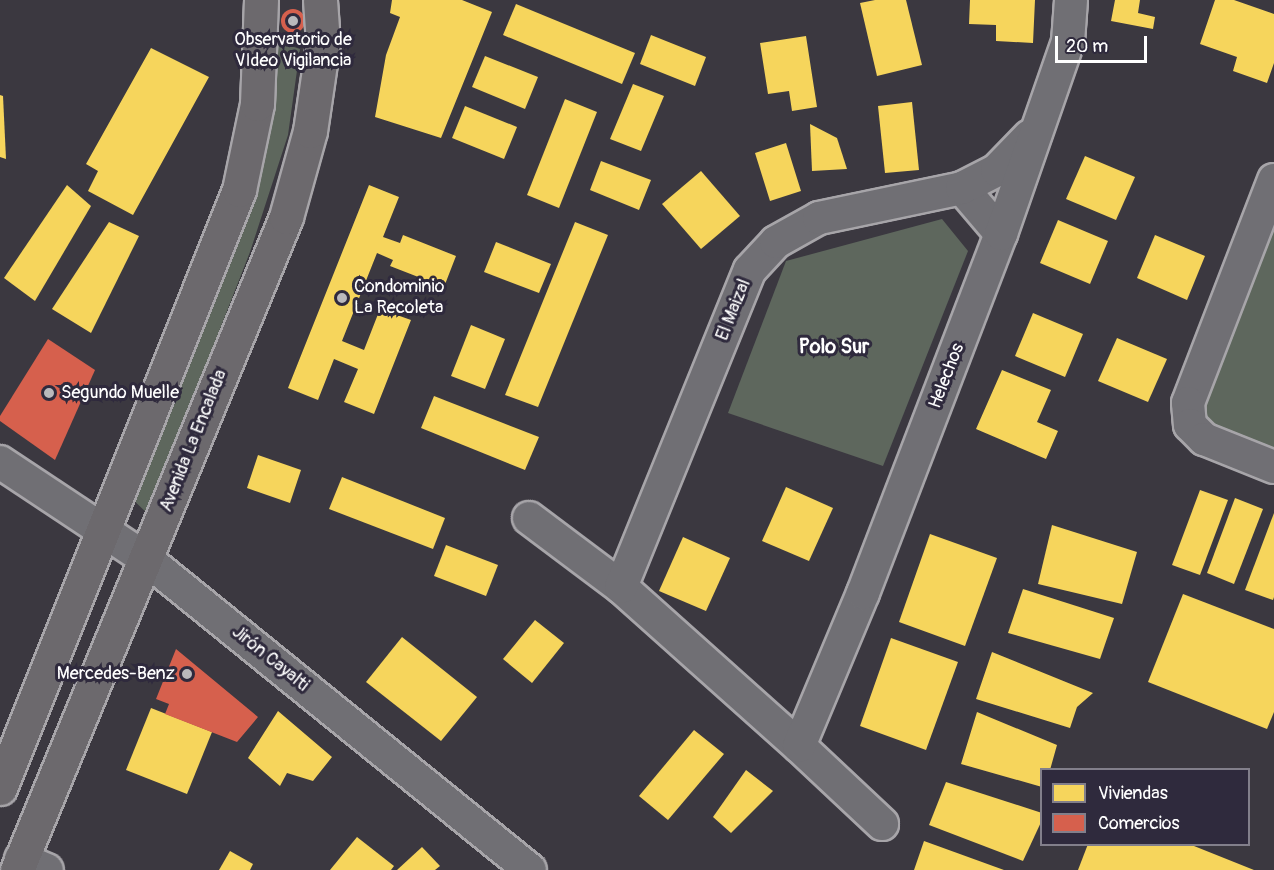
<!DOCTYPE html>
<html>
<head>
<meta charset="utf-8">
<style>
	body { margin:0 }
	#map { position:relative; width:1274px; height:870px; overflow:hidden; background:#3b3840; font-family:Pangolin,sans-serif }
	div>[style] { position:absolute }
	.green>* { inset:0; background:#5e675d }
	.homes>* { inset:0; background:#f6d55c }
	.shops>* { inset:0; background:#d6604d }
	.round { border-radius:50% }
	.roads { filter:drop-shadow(2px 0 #a7a5a9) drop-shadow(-2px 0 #a7a5a9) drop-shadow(0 2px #a7a5a9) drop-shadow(0 -2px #a7a5a9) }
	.minor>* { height:32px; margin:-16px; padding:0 16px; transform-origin:16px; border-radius:16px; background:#706f74 }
	.major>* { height:33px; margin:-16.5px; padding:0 16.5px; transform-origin:16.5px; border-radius:16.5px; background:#6c696d }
	.dots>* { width:16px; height:16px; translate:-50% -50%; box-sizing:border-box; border:3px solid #2f2a3d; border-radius:50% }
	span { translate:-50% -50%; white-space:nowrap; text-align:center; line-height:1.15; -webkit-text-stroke:6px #2f2a3d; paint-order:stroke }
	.poi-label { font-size:18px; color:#fff }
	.left { translate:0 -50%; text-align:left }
	.right { translate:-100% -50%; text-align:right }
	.street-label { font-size:18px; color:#fff }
	.neighbourhood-label { font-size:20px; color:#fff; font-weight:700 }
	.legend { position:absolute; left:1040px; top:768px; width:210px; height:78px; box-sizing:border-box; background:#2f2a3d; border:2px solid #827f8b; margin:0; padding:8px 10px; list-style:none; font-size:18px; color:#fff }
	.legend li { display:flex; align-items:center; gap:12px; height:30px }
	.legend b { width:30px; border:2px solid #827f8b }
	.scale { position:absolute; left:1055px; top:36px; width:92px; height:27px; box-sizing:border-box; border:3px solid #fff; border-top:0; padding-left:8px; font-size:18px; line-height:21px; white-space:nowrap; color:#fff; -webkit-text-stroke:4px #2f2a3d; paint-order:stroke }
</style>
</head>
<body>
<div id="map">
	<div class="green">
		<i style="clip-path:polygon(279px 42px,300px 49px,288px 135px,250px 252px,148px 514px,129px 496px,268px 88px)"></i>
		<i style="clip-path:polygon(1274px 214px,1274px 467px,1190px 425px)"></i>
		<i style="clip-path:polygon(942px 219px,968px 251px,883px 466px,728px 413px,786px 261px)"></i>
	</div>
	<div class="homes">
		<i style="clip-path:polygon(392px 0,462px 0,492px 12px,441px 138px,375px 117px,386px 55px,400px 17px,390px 13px)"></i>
		<i style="clip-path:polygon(875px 0,906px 0,922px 65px,877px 76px,860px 3px)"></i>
		<i style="clip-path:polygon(970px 0,1035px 0,1033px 43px,996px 41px,996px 25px,969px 24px)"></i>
		<i style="clip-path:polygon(1115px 0,1140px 0,1138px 13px,1155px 17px,1153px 29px,1111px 21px)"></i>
		<i style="clip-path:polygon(1215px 0,1234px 0,1274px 14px,1274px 63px,1267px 83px,1233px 71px,1237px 57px,1200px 44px)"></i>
		<i style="clip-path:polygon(516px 4px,635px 53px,622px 84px,503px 35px)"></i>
		<i style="clip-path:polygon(651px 35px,706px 57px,695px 86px,640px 64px)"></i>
		<i style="clip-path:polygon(806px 36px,817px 107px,792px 111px,789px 91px,768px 94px,760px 43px)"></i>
		<i style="clip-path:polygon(151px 48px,209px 77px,133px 215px,88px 191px,98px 171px,86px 164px)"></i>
		<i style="clip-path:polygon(485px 56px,538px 77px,525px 109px,472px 87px)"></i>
		<i style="clip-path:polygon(633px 84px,664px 96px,641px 151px,610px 139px)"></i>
		<i style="clip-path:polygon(0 95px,3px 96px,6px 159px,0 157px)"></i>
		<i style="clip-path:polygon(565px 99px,597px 112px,559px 208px,527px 195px)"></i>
		<i style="clip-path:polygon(912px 102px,919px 170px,885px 173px,878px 106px)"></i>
		<i style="clip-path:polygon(465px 106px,517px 127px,504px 159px,452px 138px)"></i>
		<i style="clip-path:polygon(810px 124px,837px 138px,847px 169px,812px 171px)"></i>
		<i style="clip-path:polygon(786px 143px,801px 191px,770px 201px,755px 153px)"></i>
		<i style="clip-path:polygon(1085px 156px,1135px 177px,1116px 220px,1066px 199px)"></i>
		<i style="clip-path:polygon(601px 161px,651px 180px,639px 210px,590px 190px)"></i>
		<i style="clip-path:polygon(701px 171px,740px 216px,701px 249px,662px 204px)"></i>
		<i style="clip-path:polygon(67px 185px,91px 206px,35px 301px,4px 278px)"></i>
		<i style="clip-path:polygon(369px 185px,399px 197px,383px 237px,400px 243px,403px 235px,456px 256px,444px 287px,390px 266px,393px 260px,377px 253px,342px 341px,364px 350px,380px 309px,411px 320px,374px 414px,344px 402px,358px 369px,334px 359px,318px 400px,288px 388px)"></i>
		<i style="clip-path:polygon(1058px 220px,1108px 241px,1090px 284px,1040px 263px)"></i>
		<i style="clip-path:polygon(109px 222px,139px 236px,91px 333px,52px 309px)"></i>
		<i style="clip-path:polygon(575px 222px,608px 235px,538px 407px,505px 395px)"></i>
		<i style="clip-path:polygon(1155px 235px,1205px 256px,1187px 300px,1137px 278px)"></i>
		<i style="clip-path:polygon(496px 242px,551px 264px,539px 293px,484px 272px)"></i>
		<i style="clip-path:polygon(1033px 313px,1083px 334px,1065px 377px,1015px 356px)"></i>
		<i style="clip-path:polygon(471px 325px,505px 339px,485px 389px,451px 376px)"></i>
		<i style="clip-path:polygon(1117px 338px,1167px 359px,1148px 402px,1098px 381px)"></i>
		<i style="clip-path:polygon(1002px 370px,1051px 390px,1037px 422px,1058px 431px,1046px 459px,976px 429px)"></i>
		<i style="clip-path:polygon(434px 396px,539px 437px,525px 470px,421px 428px)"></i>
		<i style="clip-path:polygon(258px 455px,301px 470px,290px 503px,247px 488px)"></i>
		<i style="clip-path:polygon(342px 477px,445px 518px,433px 549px,329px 509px)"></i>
		<i style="clip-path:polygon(786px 487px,833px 508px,809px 561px,762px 541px)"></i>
		<i style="clip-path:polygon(1200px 490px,1228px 500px,1200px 575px,1172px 565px)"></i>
		<i style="clip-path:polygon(1235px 498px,1263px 509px,1234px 584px,1207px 573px)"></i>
		<i style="clip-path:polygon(1274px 513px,1274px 597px,1273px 600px,1245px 590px)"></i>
		<i style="clip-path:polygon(1052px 525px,1137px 552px,1122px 604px,1038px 584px)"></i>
		<i style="clip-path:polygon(930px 534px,997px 558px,965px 646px,899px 622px)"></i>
		<i style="clip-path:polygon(683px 537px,730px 558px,706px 611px,659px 591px)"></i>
		<i style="clip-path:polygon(446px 545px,498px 565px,486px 596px,434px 576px)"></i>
		<i style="clip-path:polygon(1023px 589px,1114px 618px,1100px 659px,1008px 633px)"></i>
		<i style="clip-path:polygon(1183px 594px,1274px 629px,1274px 712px,1267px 729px,1148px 682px)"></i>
		<i style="clip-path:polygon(535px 620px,564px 643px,532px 683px,503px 659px)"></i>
		<i style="clip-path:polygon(402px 637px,477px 697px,441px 741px,366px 682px)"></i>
		<i style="clip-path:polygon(891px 638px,958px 662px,926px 750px,860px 726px)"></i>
		<i style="clip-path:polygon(992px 652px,1093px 693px,1077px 707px,1070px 728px,976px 699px)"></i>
		<i style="clip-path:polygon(151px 708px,212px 732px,187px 794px,126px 770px)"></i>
		<i style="clip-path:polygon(278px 711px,332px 757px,313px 781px,287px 773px,280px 786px,248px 758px)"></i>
		<i style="clip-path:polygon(977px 712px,1057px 745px,1050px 770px,1042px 770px,1042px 787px,961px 764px)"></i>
		<i style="clip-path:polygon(694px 730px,724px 754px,668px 820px,639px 796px)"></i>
		<i style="clip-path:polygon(746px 770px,773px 791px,731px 833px,713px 817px)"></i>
		<i style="clip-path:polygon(946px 782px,1042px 813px,1042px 820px,1023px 861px,929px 825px)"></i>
		<i style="clip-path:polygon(357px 837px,394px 866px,391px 870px,330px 870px)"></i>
		<i style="clip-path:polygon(924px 841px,1004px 870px,914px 870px)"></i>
		<i style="clip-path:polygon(1088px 844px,1189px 844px,1254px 870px,1078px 870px)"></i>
		<i style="clip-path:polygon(422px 847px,440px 866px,435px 870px,397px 870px)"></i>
		<i style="clip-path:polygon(230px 851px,253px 864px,250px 870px,219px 870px)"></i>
	</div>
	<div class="shops">
		<i class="round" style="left:281px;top:9px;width:24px;height:24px"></i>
		<i style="clip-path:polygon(48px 339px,95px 370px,55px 460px,0 421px,0 416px)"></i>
		<i style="clip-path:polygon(176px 649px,258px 717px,237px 742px,165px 714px,169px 704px,156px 699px)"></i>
	</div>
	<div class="roads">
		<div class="minor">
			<i style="left:1274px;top:180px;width:239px;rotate:111.1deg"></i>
			<i style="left:1188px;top:403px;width:22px;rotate:85deg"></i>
			<i style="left:1190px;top:425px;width:20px;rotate:45deg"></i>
			<i style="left:1204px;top:439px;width:75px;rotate:21.8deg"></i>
			<i style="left:962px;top:188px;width:60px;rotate:49.7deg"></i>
			<i style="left:0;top:462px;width:175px;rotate:33.6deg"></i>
			<i style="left:146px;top:559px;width:494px;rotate:39deg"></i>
			<i style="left:529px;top:518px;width:115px;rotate:36.9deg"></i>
			<i style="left:621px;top:587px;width:239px;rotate:41.8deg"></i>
			<i style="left:799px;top:746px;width:114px;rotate:43.2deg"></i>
			<i style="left:621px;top:587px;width:342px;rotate:-67.9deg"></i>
			<i style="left:750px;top:270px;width:38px;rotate:-47deg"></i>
			<i style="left:776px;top:242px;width:49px;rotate:-29.2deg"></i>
			<i style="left:819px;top:218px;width:146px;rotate:-11.8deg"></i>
			<i style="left:962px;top:188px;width:39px;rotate:-27deg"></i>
			<i style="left:997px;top:170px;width:47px;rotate:-45.9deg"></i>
			<i style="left:799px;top:746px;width:166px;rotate:-67.3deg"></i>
			<i style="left:863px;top:593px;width:385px;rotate:-69deg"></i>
			<i style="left:1001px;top:234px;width:203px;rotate:-70.8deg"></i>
			<i style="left:1068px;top:42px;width:42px;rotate:-85.9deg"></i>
			<i style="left:21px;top:859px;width:28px;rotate:23deg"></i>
		</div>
		<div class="major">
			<i style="left:0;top:788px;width:644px;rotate:-68.22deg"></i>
			<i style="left:239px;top:190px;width:88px;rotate:-78.2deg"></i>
			<i style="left:257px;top:104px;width:104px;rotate:-87.8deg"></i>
			<i style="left:17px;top:870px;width:706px;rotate:-67.61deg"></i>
			<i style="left:286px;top:217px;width:89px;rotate:-74.4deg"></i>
			<i style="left:310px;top:131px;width:89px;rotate:-81.6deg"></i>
			<i style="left:323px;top:43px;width:43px;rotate:-94deg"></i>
		</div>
	</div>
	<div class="dots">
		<i style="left:293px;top:21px;background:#bab9bc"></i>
		<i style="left:342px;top:298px;background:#bab9bc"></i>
		<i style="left:49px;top:393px;background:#bab9bc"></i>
		<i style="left:187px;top:674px;background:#bab9bc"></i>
	</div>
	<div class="poi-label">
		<span style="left:293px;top:51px">Observatorio de<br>VIdeo Vigilancia</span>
		<span class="left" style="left:354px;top:298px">Condominio<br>La Recoleta</span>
		<span class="left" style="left:61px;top:393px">Segundo Muelle</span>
		<span class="right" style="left:175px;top:674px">Mercedes-Benz</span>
	</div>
	<div class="street-label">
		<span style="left:734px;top:310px;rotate:-68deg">El Maizal</span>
		<span style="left:947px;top:376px;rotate:-69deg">Helechos</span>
		<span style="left:194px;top:441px;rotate:-68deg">Avenida La Encalada</span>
		<span style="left:270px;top:659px;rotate:39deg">Jirón Cayalti</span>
	</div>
	<div class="neighbourhood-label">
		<span style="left:834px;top:346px">Polo Sur</span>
	</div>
	<ul class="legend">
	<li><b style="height:16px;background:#f6d55c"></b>Viviendas</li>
	<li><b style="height:16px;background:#d6604d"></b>Comercios</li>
	</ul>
	<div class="scale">20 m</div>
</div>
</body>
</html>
